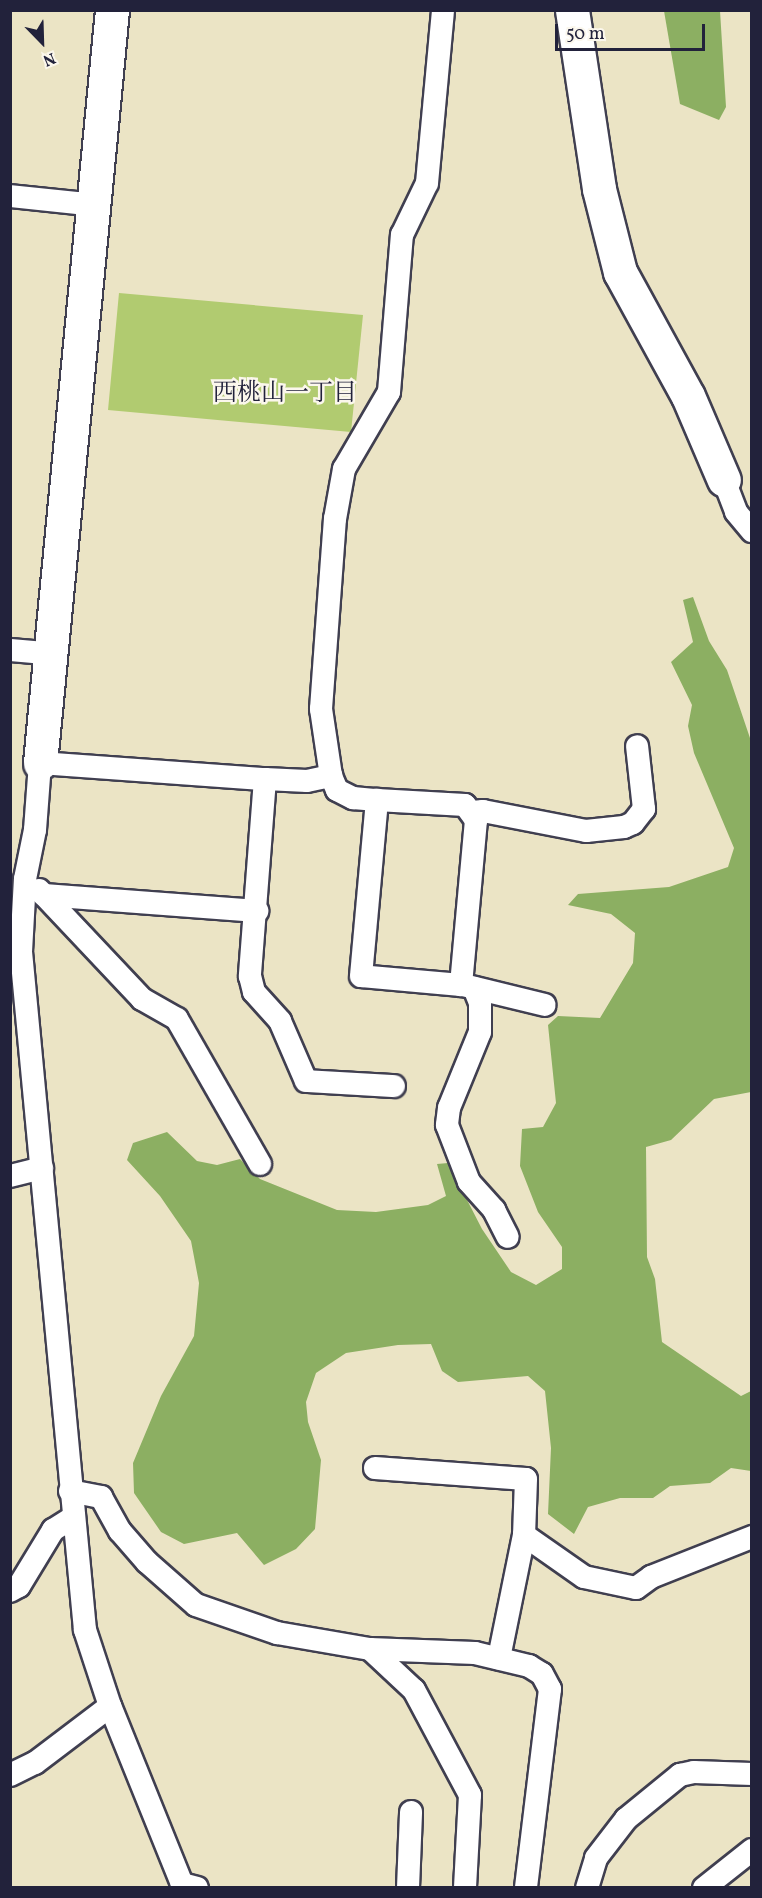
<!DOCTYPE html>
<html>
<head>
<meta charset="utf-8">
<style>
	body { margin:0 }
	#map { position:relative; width:762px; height:1898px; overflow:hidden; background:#ebe4c5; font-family:Vollkorn,"Noto Serif JP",serif }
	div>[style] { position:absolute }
	.green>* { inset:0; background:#b1cb70 }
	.forest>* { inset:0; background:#8caf62 }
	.roads { filter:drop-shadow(2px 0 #403f50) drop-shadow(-2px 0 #403f50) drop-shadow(0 2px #403f50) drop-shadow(0 -2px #403f50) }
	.street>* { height:22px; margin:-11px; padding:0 11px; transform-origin:11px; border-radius:11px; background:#fff }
	.secondary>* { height:33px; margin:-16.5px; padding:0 16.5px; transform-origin:16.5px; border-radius:16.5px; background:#fff }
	span { translate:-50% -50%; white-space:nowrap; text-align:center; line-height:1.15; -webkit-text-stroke:5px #fbf7ec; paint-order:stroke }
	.neighbourhood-label { font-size:24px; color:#22223b }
	.frame { position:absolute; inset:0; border:12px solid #22223b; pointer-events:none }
	.north { position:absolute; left:12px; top:12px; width:60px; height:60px; -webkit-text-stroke:4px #fbf7ec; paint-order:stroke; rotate:157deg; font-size:16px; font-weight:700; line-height:24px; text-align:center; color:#22223b }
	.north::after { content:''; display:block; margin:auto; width:21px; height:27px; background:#22223b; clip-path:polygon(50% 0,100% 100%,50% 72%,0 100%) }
	.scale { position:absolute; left:555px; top:24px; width:150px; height:27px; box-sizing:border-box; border:3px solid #22223b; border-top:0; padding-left:8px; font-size:18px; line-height:21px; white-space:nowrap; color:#22223b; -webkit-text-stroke:4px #fbf7ec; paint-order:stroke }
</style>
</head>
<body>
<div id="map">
	<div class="green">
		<i style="clip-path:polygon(119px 293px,363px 315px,351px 432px,108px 410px)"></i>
	</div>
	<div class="forest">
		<i style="clip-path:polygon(664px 11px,720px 11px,726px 107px,719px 120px,680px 104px)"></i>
		<i style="clip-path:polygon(693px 597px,709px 641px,727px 670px,751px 741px,751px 1092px,714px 1099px,671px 1140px,646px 1147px,647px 1257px,655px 1279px,662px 1342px,741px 1396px,751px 1391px,751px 1471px,731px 1468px,710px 1483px,670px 1486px,653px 1498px,620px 1498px,588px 1507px,574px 1534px,548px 1514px,551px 1448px,545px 1391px,528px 1376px,458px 1382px,442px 1371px,431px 1344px,398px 1345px,346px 1353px,316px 1373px,306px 1402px,308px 1422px,321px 1460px,315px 1529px,296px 1549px,264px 1565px,237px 1533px,184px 1544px,161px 1532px,134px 1493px,133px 1463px,161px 1396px,194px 1336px,199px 1283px,191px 1241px,160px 1196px,127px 1160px,133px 1143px,167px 1132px,197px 1161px,217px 1165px,240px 1159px,260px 1179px,337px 1210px,376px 1212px,428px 1205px,446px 1196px,437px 1164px,448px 1163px,482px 1229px,511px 1272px,536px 1285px,562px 1269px,562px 1247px,538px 1212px,520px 1166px,522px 1129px,543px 1127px,556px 1103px,548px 1025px,558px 1016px,600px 1018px,633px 963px,635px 933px,611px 914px,568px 905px,578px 894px,669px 887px,728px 867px,734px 848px,694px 753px,688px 726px,692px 705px,671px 662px,693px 642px,683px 600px)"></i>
	</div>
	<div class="roads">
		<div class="street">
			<i style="left:10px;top:196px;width:85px;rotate:6deg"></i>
			<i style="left:724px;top:480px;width:34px;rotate:69deg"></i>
			<i style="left:736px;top:512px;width:25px;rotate:50deg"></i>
			<i style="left:10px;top:650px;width:38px;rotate:5deg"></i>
			<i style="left:331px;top:776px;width:68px;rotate:-98.5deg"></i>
			<i style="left:321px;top:709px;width:191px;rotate:-85.8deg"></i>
			<i style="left:335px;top:519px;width:51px;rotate:-79.8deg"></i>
			<i style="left:344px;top:469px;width:89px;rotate:-59.7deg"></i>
			<i style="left:389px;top:392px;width:158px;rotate:-85.3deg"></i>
			<i style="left:402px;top:235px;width:58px;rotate:-64.3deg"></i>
			<i style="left:427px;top:183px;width:174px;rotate:-84.7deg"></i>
			<i style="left:265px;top:779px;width:198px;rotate:94.4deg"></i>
			<i style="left:250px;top:976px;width:16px;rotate:76deg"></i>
			<i style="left:254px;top:992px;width:39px;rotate:48deg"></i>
			<i style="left:280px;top:1021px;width:65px;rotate:66.6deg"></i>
			<i style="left:306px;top:1081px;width:88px;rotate:3.3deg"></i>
			<i style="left:377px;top:800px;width:88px;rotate:3.3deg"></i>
			<i style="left:465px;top:805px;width:19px;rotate:54deg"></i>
			<i style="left:476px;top:820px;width:166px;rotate:95.2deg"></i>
			<i style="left:461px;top:985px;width:100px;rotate:-174.9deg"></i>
			<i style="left:361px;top:976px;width:177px;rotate:-84.8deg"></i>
			<i style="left:473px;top:812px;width:10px;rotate:-6deg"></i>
			<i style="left:483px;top:811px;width:105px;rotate:11deg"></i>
			<i style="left:586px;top:831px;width:38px;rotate:-6deg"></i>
			<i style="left:624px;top:827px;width:10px;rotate:-24deg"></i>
			<i style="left:633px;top:823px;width:18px;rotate:-52deg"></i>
			<i style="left:644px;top:809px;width:63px;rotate:-96.3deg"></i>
			<i style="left:39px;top:890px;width:7px;rotate:45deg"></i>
			<i style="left:44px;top:895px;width:214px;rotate:4.3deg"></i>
			<i style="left:44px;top:895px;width:143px;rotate:46.7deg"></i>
			<i style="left:142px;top:999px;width:40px;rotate:29.7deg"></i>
			<i style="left:177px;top:1019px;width:167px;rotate:60.2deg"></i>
			<i style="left:463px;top:985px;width:84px;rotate:13.7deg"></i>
			<i style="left:474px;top:988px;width:16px;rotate:68deg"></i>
			<i style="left:480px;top:1003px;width:29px;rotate:90deg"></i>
			<i style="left:480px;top:1032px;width:82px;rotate:112.2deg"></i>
			<i style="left:449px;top:1108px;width:17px;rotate:97deg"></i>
			<i style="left:447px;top:1125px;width:61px;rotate:68.9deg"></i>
			<i style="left:469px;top:1182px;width:38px;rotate:48deg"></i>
			<i style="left:494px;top:1210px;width:30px;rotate:63deg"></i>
			<i style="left:10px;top:1176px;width:33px;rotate:-14deg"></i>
			<i style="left:375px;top:1468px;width:151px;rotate:4.2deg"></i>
			<i style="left:526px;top:1479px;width:56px;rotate:92deg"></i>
			<i style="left:524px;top:1535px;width:126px;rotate:101.5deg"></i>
			<i style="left:70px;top:1491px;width:32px;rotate:11deg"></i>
			<i style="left:101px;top:1497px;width:39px;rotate:61deg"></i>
			<i style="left:120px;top:1531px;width:41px;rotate:48.9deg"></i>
			<i style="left:147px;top:1562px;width:65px;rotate:41.3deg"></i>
			<i style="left:196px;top:1605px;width:86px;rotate:19.1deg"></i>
			<i style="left:277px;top:1633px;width:94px;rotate:9.8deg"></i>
			<i style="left:370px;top:1649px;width:105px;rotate:2.2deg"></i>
			<i style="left:475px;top:1653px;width:56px;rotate:13.5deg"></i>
			<i style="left:529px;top:1666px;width:15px;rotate:32deg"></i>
			<i style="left:542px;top:1674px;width:17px;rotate:62deg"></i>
			<i style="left:550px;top:1689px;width:200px;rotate:96.9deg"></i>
			<i style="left:524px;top:1535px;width:73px;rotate:35deg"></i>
			<i style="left:584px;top:1577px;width:53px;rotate:11.9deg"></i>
			<i style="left:636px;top:1588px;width:19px;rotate:-36deg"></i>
			<i style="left:651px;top:1577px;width:109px;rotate:-21.6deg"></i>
			<i style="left:10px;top:1591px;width:10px;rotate:-29deg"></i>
			<i style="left:19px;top:1586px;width:66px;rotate:-58.7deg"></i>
			<i style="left:53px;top:1530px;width:22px;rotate:-32deg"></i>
			<i style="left:370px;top:1649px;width:60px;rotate:43deg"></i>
			<i style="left:414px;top:1690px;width:119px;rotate:61.9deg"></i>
			<i style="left:470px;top:1795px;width:93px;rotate:93.1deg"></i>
			<i style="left:10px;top:1775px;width:28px;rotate:-26deg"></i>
			<i style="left:35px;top:1763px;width:94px;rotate:-37.2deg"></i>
			<i style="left:197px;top:1888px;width:16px;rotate:-165deg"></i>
			<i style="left:182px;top:1884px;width:192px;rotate:-112deg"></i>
			<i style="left:110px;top:1706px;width:80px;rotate:-108.2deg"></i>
			<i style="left:85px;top:1630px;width:681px;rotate:-95.39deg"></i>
			<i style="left:21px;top:952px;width:73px;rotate:-86.9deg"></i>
			<i style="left:25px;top:879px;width:50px;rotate:-78.5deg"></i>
			<i style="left:35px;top:830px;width:67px;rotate:-85.7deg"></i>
			<i style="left:40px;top:763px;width:226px;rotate:4.1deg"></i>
			<i style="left:265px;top:779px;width:42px;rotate:2.7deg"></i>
			<i style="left:307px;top:781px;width:25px;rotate:-12deg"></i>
			<i style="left:331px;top:776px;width:15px;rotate:67deg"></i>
			<i style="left:337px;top:790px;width:18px;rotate:27deg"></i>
			<i style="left:353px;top:798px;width:24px;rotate:5deg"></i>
			<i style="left:408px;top:1888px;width:76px;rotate:-87.7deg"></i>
			<i style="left:587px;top:1888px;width:31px;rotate:-73deg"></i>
			<i style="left:596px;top:1858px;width:49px;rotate:-52.4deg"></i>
			<i style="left:626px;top:1819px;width:70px;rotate:-39.2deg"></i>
			<i style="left:680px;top:1775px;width:14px;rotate:-12deg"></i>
			<i style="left:694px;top:1772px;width:58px;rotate:2deg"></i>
			<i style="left:704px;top:1888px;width:61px;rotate:-38.4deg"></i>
		</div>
		<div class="secondary">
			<i style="left:572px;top:10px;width:181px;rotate:81.4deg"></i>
			<i style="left:599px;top:189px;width:86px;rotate:75.8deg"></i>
			<i style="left:620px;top:272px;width:141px;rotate:61.3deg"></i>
			<i style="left:688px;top:396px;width:91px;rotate:66.8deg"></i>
			<i style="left:40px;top:763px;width:756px;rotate:-84.54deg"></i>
		</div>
	</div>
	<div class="neighbourhood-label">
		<span style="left:285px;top:395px">西桃山一丁目</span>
	</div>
	<div class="frame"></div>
	<div class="north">N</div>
	<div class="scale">50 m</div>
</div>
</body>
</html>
